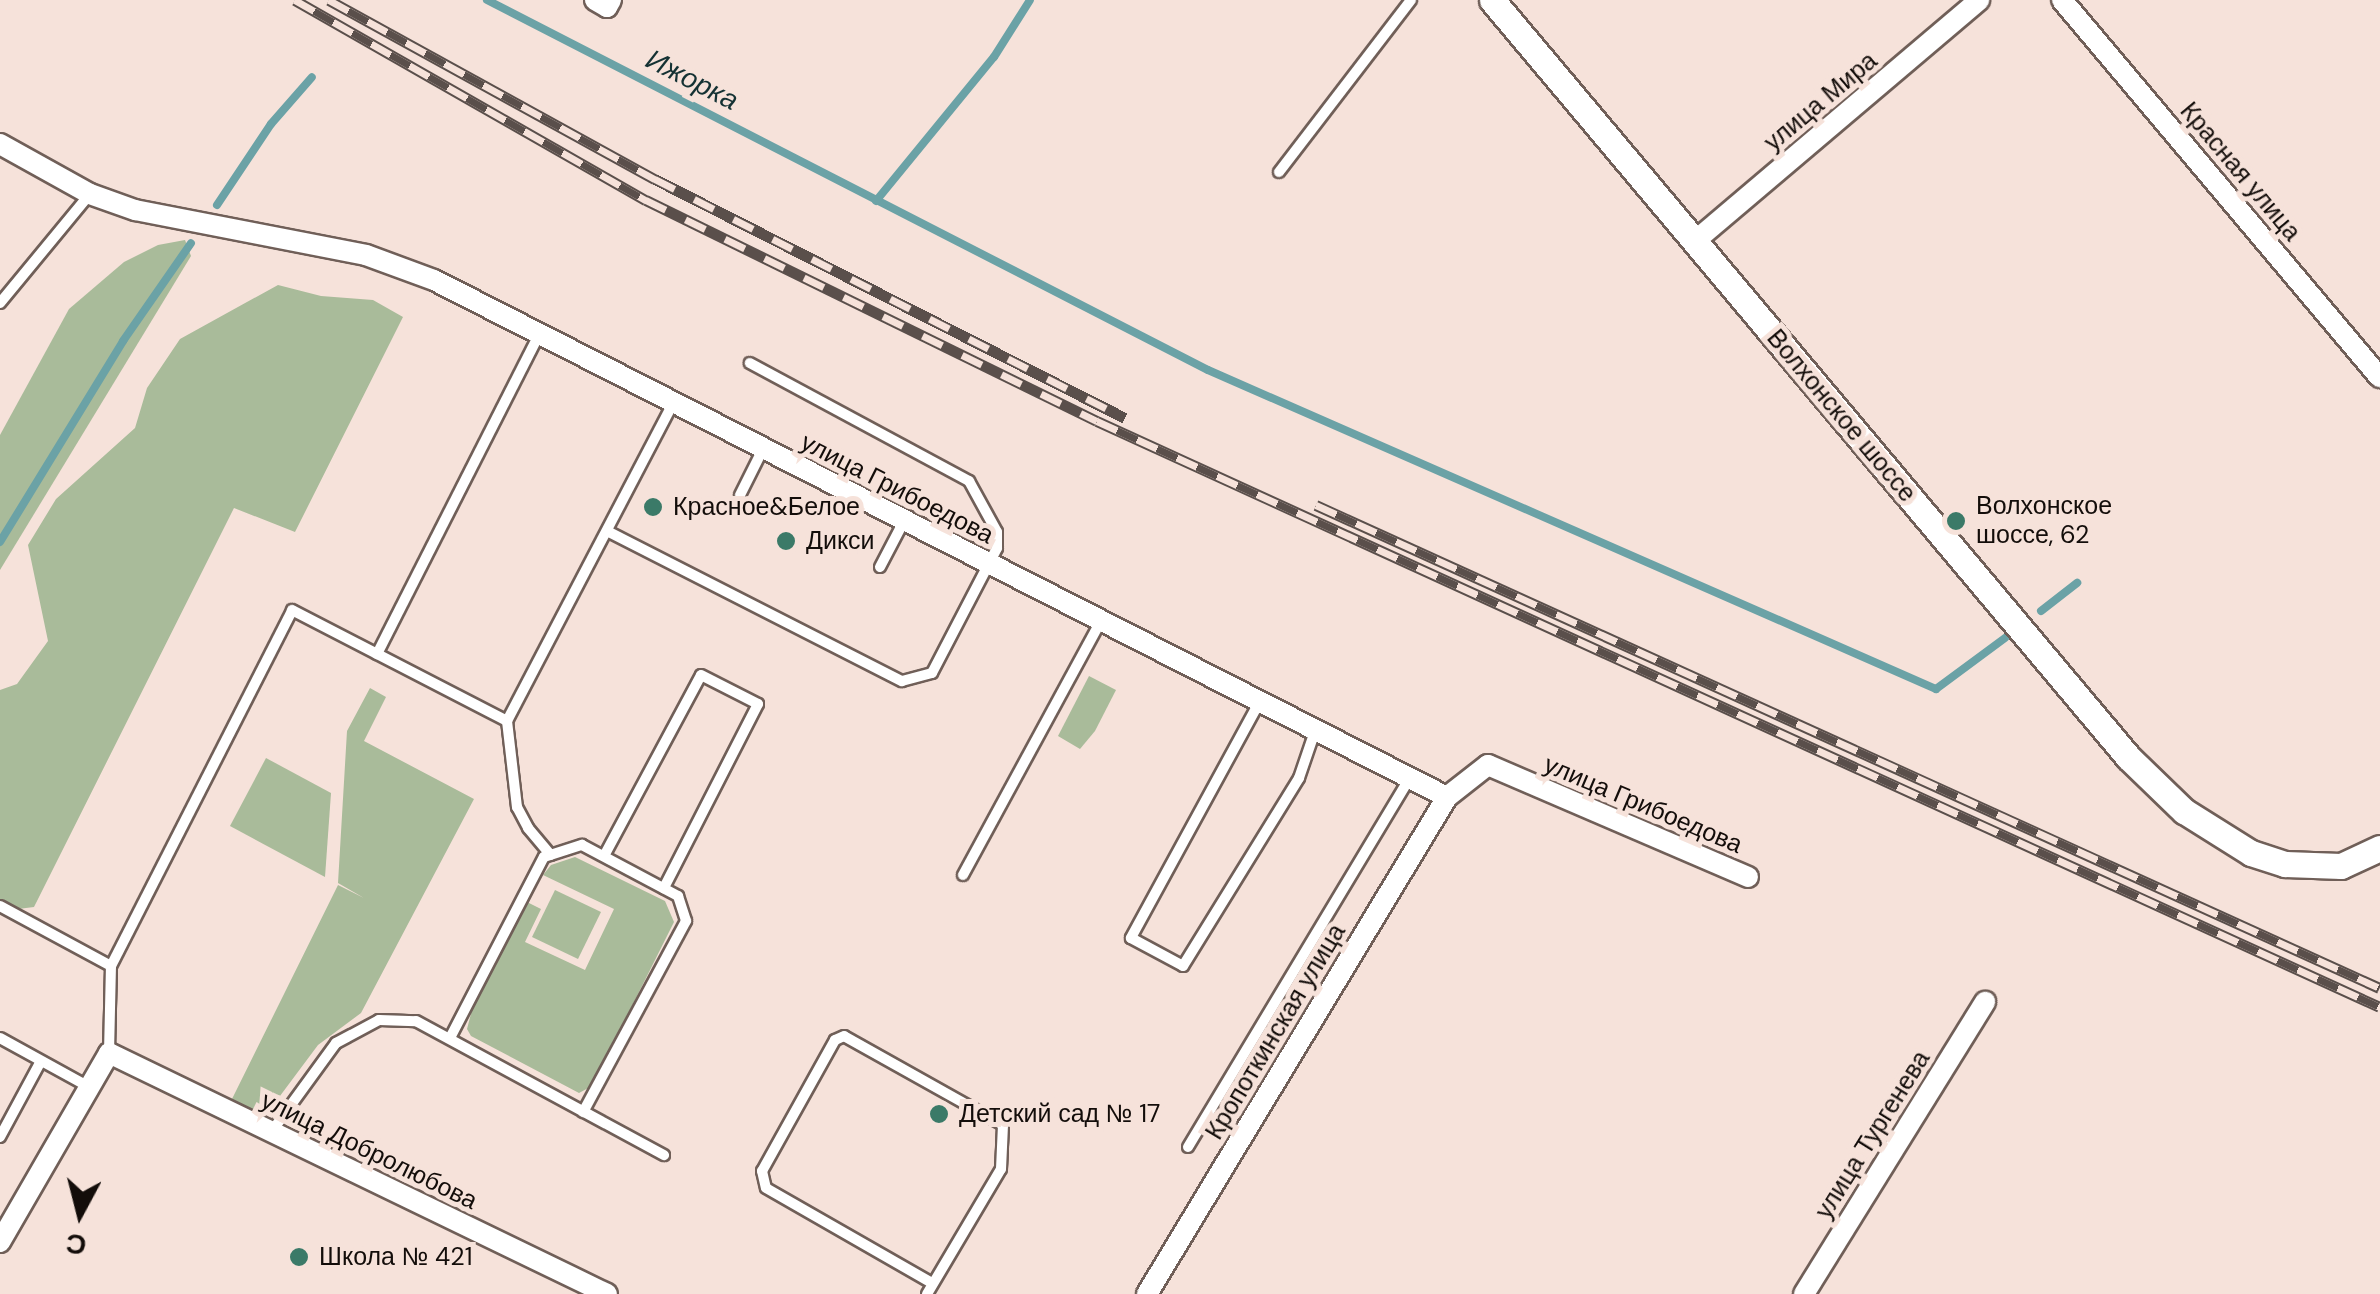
<!DOCTYPE html>
<html>
<head>
<meta charset="utf-8">
<style>
	body { margin:0 }
	#map { position:relative; width:2380px; height:1294px; overflow:hidden; background:#f6e2da; font-family:"DM Sans",sans-serif }
	div>[style] { position:absolute }
	.green>* { inset:0; background:#a9bb9a }
	.stream>* { height:8px; margin:-4px; padding:0 4px; transform-origin:4px; border-radius:4px; background:#6ba2a6 }
	.roads { filter:drop-shadow(2px 0 #705f58) drop-shadow(-2px 0 #705f58) drop-shadow(0 2px #705f58) drop-shadow(0 -2px #705f58) }
	.service>* { height:10px; margin:-5px; padding:0 5px; transform-origin:5px; border-radius:5px; background:#fff }
	.minor>* { height:20px; margin:-10px; padding:0 10px; transform-origin:10px; border-radius:10px; background:#fff }
	.tertiary>* { height:25px; margin:-12.5px; padding:0 12.5px; transform-origin:12.5px; border-radius:12.5px; background:#fff }
	.rail>* { height:11px; margin-top:-5.5px; transform-origin:0; background:repeating-linear-gradient(90deg,#f6e2da 0 22px,#5a4f4b 0 44px); box-sizing:border-box; border-block:2px solid #5a4f4b }
	.dots>* { width:28px; height:28px; translate:-50% -50%; box-sizing:border-box; border:5px solid #f6e2da; border-radius:50% }
	span { translate:-50% -50%; white-space:nowrap; text-align:center; line-height:1.15; -webkit-text-stroke:10px #f6e2da; paint-order:stroke }
	.street-label { font-size:25px; color:#130d0a }
	.poi-label { font-size:25px; color:#130d0a }
	.left { translate:0 -50%; text-align:left }
	.water-label { font-size:28px; color:#143133; font-style:italic }
	.north { position:absolute; left:30px; top:1164px; width:100px; height:100px; -webkit-text-stroke:8px #f6e2da; paint-order:stroke; rotate:187deg; font-size:28px; font-weight:700; line-height:40px; text-align:center; color:#130d0a }
	.north::after { content:''; display:block; margin:auto; width:35px; height:45px; background:#130d0a; clip-path:polygon(50% 0,100% 100%,50% 72%,0 100%) }
</style>
</head>
<body>
<div id="map">
	<div class="green">
		<i style="clip-path:polygon(185px 240px,191px 256px,0 570px,0 435px,69px 309px,124px 262px,158px 245px)"></i>
		<i style="clip-path:polygon(278px 285px,321px 296px,373px 300px,403px 317px,295px 532px,234px 508px,34px 907px,10px 910px,0 904px,0 690px,17px 684px,48px 641px,28px 545px,56px 499px,135px 428px,147px 388px,180px 339px)"></i>
		<i style="clip-path:polygon(1089px 676px,1116px 690px,1095px 731px,1080px 749px,1058px 736px)"></i>
		<i style="clip-path:polygon(370px 688px,386px 697px,364px 741px,474px 799px,361px 1013px,318px 1045px,274px 1104px,257px 1115px,231px 1101px,338px 885px,364px 898px,338px 883px,347px 731px)"></i>
		<i style="clip-path:polygon(266px 758px,331px 793px,325px 877px,230px 826px)"></i>
		<i style="clip-path:polygon(575px 857px,665px 901px,674px 922px,592px 1086px,579px 1093px,471px 1036px,467px 1029px,473px 1006px,527px 902px,541px 909px,525px 942px,585px 970px,614px 909px,543px 875px,551px 865px)"></i>
		<i style="clip-path:polygon(555px 890px,601px 912px,578px 959px,532px 937px)"></i>
	</div>
	<div class="stream">
		<i style="left:487px;top:0;width:810px;rotate:27.17deg"></i>
		<i style="left:1208px;top:370px;width:795px;rotate:23.66deg"></i>
		<i style="left:1936px;top:689px;width:86px;rotate:-36.5deg"></i>
		<i style="left:876px;top:201px;width:186px;rotate:-50.7deg"></i>
		<i style="left:994px;top:57px;width:67px;rotate:-57.7deg"></i>
		<i style="left:217px;top:205px;width:97px;rotate:-56.3deg"></i>
		<i style="left:271px;top:124px;width:62px;rotate:-48.9deg"></i>
		<i style="left:0;top:542px;width:236px;rotate:-58.5deg"></i>
		<i style="left:123px;top:341px;width:119px;rotate:-55.2deg"></i>
		<i style="left:2041px;top:611px;width:46px;rotate:-37.9deg"></i>
	</div>
	<div class="roads">
		<div class="service">
			<i style="left:1279px;top:172px;width:217px;rotate:-52.5deg"></i>
			<i style="left:0;top:303px;width:141px;rotate:-50.5deg"></i>
			<i style="left:740px;top:495px;width:51px;rotate:-63.4deg"></i>
			<i style="left:607px;top:531px;width:331px;rotate:27deg"></i>
			<i style="left:902px;top:681px;width:31px;rotate:-15deg"></i>
			<i style="left:932px;top:673px;width:141px;rotate:-62.5deg"></i>
			<i style="left:997px;top:548px;width:16px;rotate:-90deg"></i>
			<i style="left:997px;top:532px;width:58px;rotate:-118.8deg"></i>
			<i style="left:969px;top:481px;width:249px;rotate:-151.7deg"></i>
			<i style="left:880px;top:567px;width:52px;rotate:-62.4deg"></i>
			<i style="left:377px;top:654px;width:358px;rotate:-63.1deg"></i>
			<i style="left:1260px;top:701px;width:270px;rotate:118.6deg"></i>
			<i style="left:1131px;top:938px;width:59px;rotate:28.3deg"></i>
			<i style="left:1183px;top:966px;width:221px;rotate:-58.3deg"></i>
			<i style="left:1299px;top:778px;width:53px;rotate:-71.2deg"></i>
			<i style="left:507px;top:721px;width:87px;rotate:83.4deg"></i>
			<i style="left:517px;top:807px;width:24px;rotate:62deg"></i>
			<i style="left:528px;top:828px;width:35px;rotate:50deg"></i>
			<i style="left:604px;top:856px;width:205px;rotate:-61.8deg"></i>
			<i style="left:701px;top:675px;width:64px;rotate:27deg"></i>
			<i style="left:758px;top:704px;width:207px;rotate:117.1deg"></i>
			<i style="left:963px;top:875px;width:289px;rotate:-61.5deg"></i>
			<i style="left:0;top:906px;width:126px;rotate:28.4deg"></i>
			<i style="left:0;top:1038px;width:102px;rotate:28.8deg"></i>
			<i style="left:450px;top:1038px;width:204px;rotate:-62.6deg"></i>
			<i style="left:544px;top:857px;width:40px;rotate:-18deg"></i>
			<i style="left:582px;top:845px;width:109px;rotate:28deg"></i>
			<i style="left:678px;top:896px;width:26px;rotate:72deg"></i>
			<i style="left:686px;top:921px;width:217px;rotate:118.3deg"></i>
			<i style="left:109px;top:1053px;width:87px;rotate:-88.7deg"></i>
			<i style="left:111px;top:966px;width:399px;rotate:-63deg"></i>
			<i style="left:292px;top:610px;width:242px;rotate:27.3deg"></i>
			<i style="left:507px;top:721px;width:358px;rotate:-62.4deg"></i>
			<i style="left:272px;top:1131px;width:109px;rotate:-54deg"></i>
			<i style="left:336px;top:1043px;width:49px;rotate:-28.1deg"></i>
			<i style="left:379px;top:1020px;width:37px;rotate:2deg"></i>
			<i style="left:416px;top:1021px;width:282px;rotate:28.4deg"></i>
			<i style="left:0;top:1137px;width:86px;rotate:-61.7deg"></i>
			<i style="left:1188px;top:1147px;width:433px;rotate:-59deg"></i>
			<i style="left:927px;top:1294px;width:145px;rotate:-59.4deg"></i>
			<i style="left:1001px;top:1169px;width:44px;rotate:-87.4deg"></i>
			<i style="left:1003px;top:1125px;width:182px;rotate:-150.8deg"></i>
			<i style="left:844px;top:1036px;width:10px;rotate:156deg"></i>
			<i style="left:835px;top:1040px;width:150px;rotate:119.1deg"></i>
			<i style="left:762px;top:1171px;width:17px;rotate:77deg"></i>
			<i style="left:766px;top:1188px;width:191px;rotate:29.8deg"></i>
		</div>
		<div class="minor">
			<i style="left:595px;top:0;width:14px;rotate:30deg"></i>
			<i style="left:607px;top:7px;width:8px;rotate:-60deg"></i>
			<i style="left:2062px;top:0;width:493px;rotate:49.9deg"></i>
			<i style="left:0;top:144px;width:103px;rotate:29.1deg"></i>
			<i style="left:90px;top:194px;width:48px;rotate:19.6deg"></i>
			<i style="left:135px;top:210px;width:235px;rotate:11deg"></i>
			<i style="left:366px;top:255px;width:72px;rotate:20.2deg"></i>
			<i style="left:434px;top:280px;width:1137px;rotate:27.04deg"></i>
			<i style="left:1694px;top:242px;width:374px;rotate:-40.3deg"></i>
			<i style="left:0;top:1242px;width:218px;rotate:-60deg"></i>
			<i style="left:109px;top:1053px;width:553px;rotate:25.82deg"></i>
			<i style="left:1147px;top:1294px;width:581px;rotate:-58.88deg"></i>
			<i style="left:1447px;top:797px;width:52px;rotate:-38deg"></i>
			<i style="left:1488px;top:765px;width:283px;rotate:23.3deg"></i>
			<i style="left:1804px;top:1294px;width:344px;rotate:-58.2deg"></i>
		</div>
		<div class="tertiary">
			<i style="left:1492px;top:0;width:989px;rotate:49.96deg"></i>
			<i style="left:2128px;top:757px;width:78px;rotate:44deg"></i>
			<i style="left:2184px;top:811px;width:79px;rotate:32.1deg"></i>
			<i style="left:2251px;top:853px;width:36px;rotate:18deg"></i>
			<i style="left:2285px;top:864px;width:56px;rotate:2deg"></i>
			<i style="left:2341px;top:866px;width:43px;rotate:-24.8deg"></i>
		</div>
	</div>
	<div class="rail">
		<i style="left:295px;top:0;width:404px;rotate:29.7deg"></i>
		<i style="left:646px;top:200px;width:502px;rotate:26.11deg"></i>
		<i style="left:1097px;top:421px;width:1410px;rotate:24.55deg"></i>
		<i style="left:329px;top:0;width:372px;rotate:28.8deg"></i>
		<i style="left:655px;top:179px;width:527px;rotate:26.95deg"></i>
		<i style="left:1316px;top:505px;width:1168px;rotate:24.42deg"></i>
	</div>
	<div class="dots">
		<i style="left:653px;top:507px;background:#3b7a68"></i>
		<i style="left:1956px;top:521px;background:#3b7a68"></i>
		<i style="left:786px;top:541px;background:#3b7a68"></i>
		<i style="left:939px;top:1114px;background:#3b7a68"></i>
		<i style="left:299px;top:1257px;background:#3b7a68"></i>
	</div>
	<div class="street-label">
		<span style="left:1821px;top:102px;rotate:-40deg">улица Мира</span>
		<span style="left:2240px;top:172px;rotate:50deg">Красная улица</span>
		<span style="left:1841px;top:416px;rotate:50deg">Волхонское шоссе</span>
		<span style="left:897px;top:489px;rotate:27deg">улица Грибоедова</span>
		<span style="left:1643px;top:805px;rotate:23deg">улица Грибоедова</span>
		<span style="left:1276px;top:1032px;rotate:-59deg">Кропоткинская улица</span>
		<span style="left:1873px;top:1135px;rotate:-58deg">улица Тургенева</span>
		<span style="left:369px;top:1151px;rotate:26deg">улица Добролюбова</span>
	</div>
	<div class="poi-label">
		<span class="left" style="left:673px;top:507px">Красное&amp;Белое</span>
		<span class="left" style="left:1976px;top:521px">Волхонское<br>шоссе, 62</span>
		<span class="left" style="left:806px;top:541px">Дикси</span>
		<span class="left" style="left:959px;top:1114px">Детский сад № 17</span>
		<span class="left" style="left:319px;top:1257px">Школа № 421</span>
	</div>
	<div class="water-label">
		<span style="left:692px;top:80px;rotate:27deg">Ижорка</span>
	</div>
	<div class="north">С</div>
</div>
</body>
</html>
